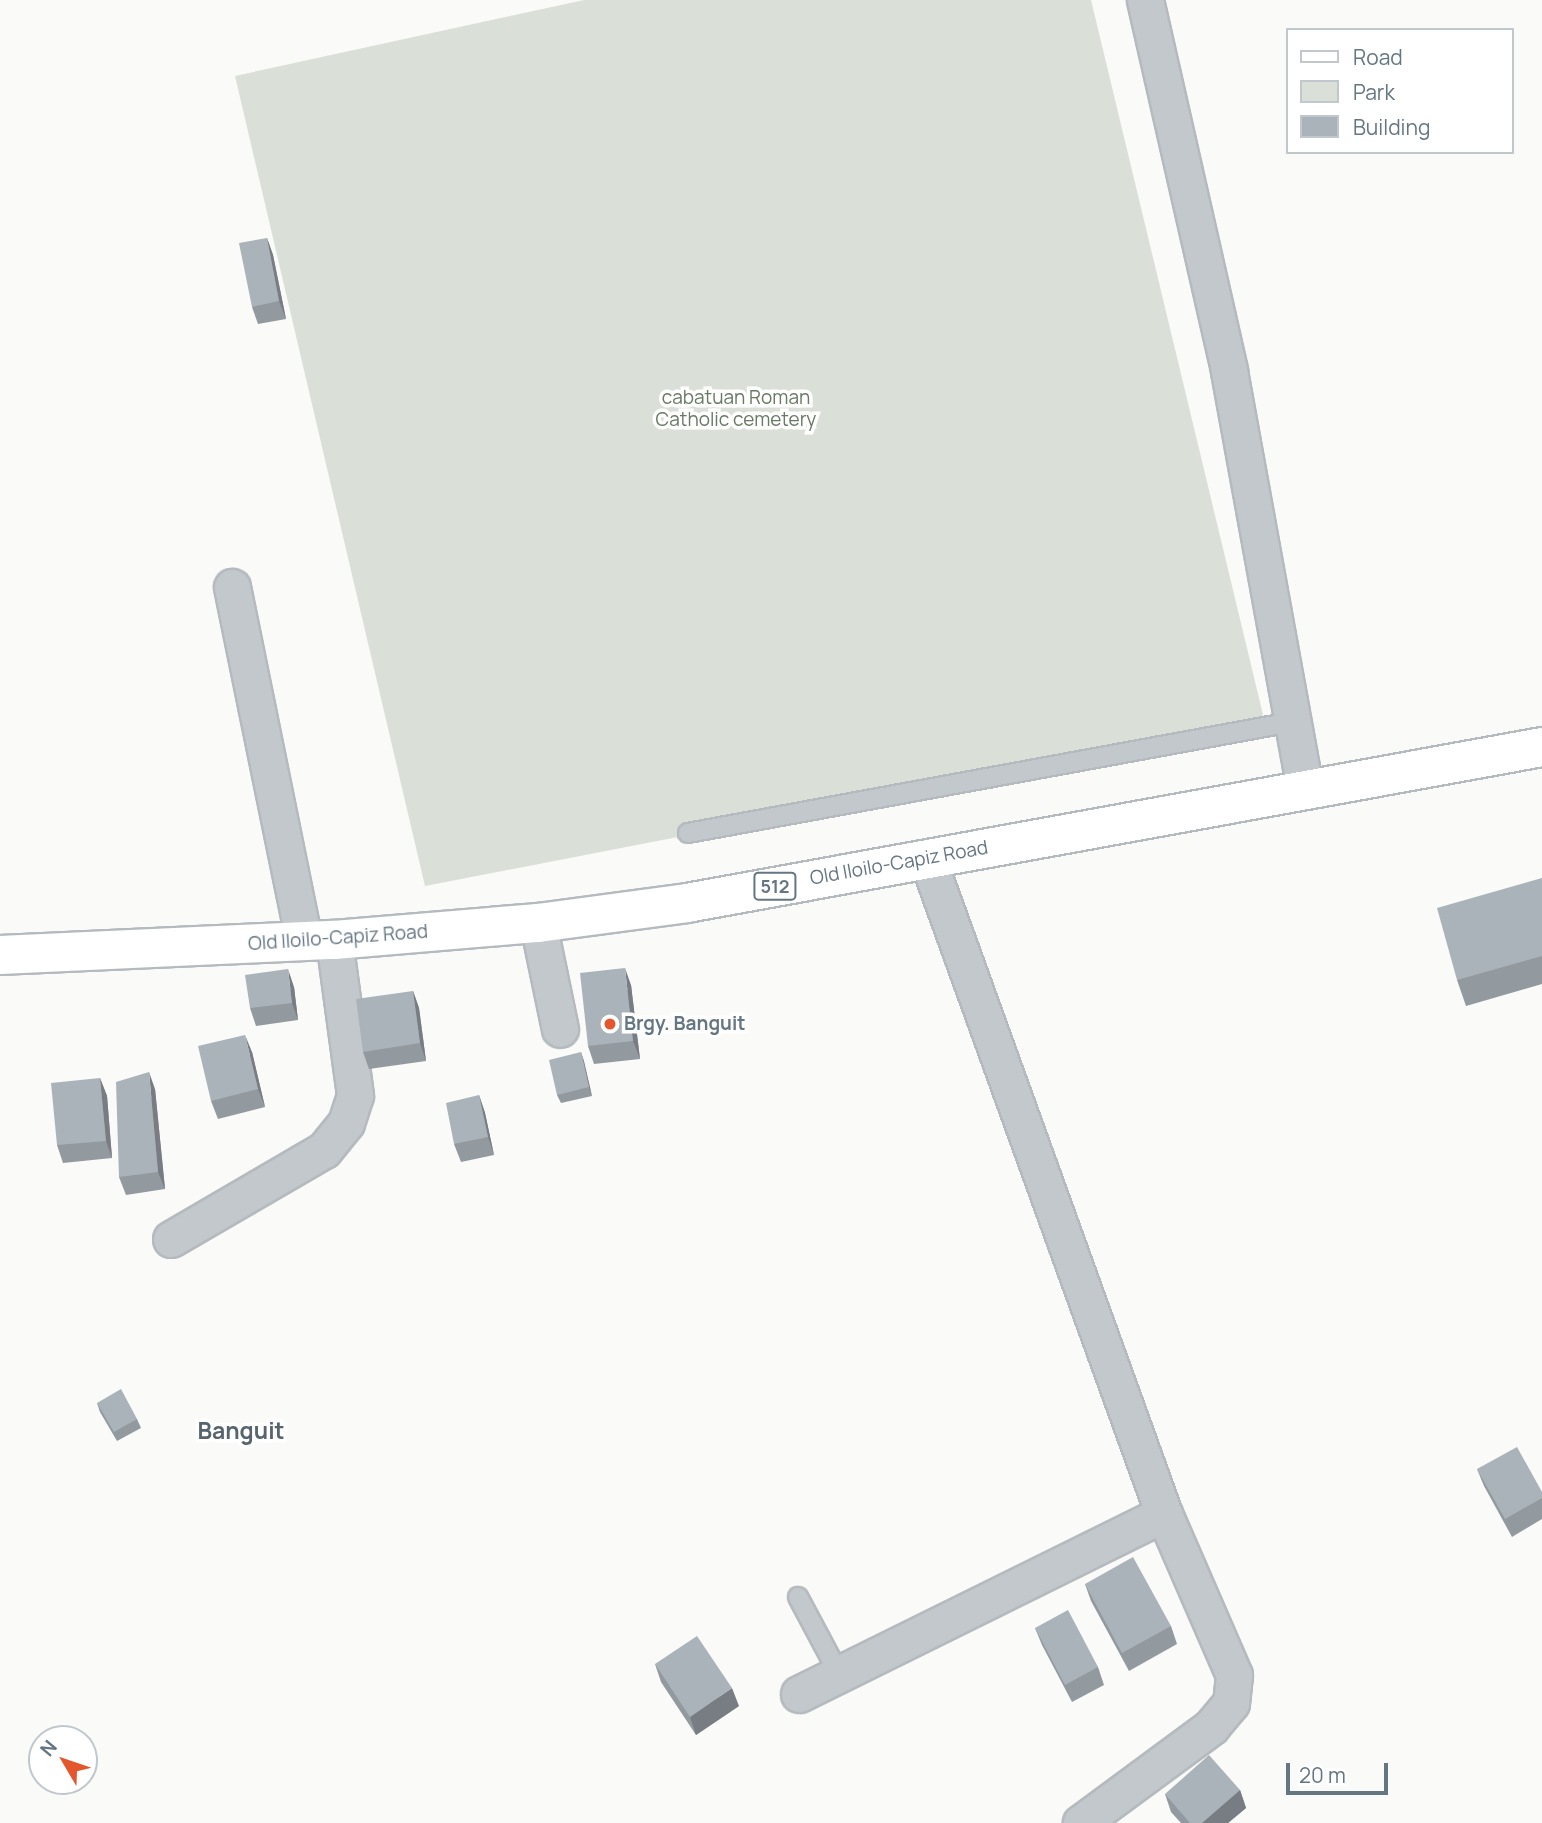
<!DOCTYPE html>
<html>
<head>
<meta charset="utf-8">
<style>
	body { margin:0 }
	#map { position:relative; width:1542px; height:1823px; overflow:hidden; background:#fafaf8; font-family:Manrope,sans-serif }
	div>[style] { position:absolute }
	.green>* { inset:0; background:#dadfd7 }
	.roads { filter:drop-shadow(2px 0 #b5babe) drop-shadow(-2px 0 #b5babe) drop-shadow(0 2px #b5babe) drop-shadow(0 -2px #b5babe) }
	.lane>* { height:18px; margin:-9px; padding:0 9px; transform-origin:9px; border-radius:9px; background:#c3c8cc }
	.street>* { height:35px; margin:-17.5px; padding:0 17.5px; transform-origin:17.5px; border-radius:17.5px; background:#c3c8cc }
	.primary>* { height:38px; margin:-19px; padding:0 19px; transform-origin:19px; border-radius:19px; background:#fff }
	.wall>* { inset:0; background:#929a9f }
	.shaded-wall>* { inset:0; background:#777d82 }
	.building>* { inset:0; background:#aab3b9 }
	.dots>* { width:19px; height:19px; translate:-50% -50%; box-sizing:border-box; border:4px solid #fff; border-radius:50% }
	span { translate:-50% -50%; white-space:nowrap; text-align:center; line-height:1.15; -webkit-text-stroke:7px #fff; paint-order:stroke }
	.shield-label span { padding:2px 5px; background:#fff; border:2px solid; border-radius:5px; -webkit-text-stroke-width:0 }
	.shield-label { font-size:18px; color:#657683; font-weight:700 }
	.park-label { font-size:19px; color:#687a64 }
	.street-label { font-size:19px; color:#657683 }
	.poi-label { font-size:19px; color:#657683; font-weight:700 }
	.left { translate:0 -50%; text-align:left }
	.quarter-label { font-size:23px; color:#57646e; font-weight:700 }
	.legend { position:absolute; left:1286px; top:28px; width:228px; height:126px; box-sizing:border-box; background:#fff; border:2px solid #c1c8cd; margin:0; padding:9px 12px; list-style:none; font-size:21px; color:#657683 }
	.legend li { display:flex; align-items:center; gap:14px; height:35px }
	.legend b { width:35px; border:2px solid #c1c8cd }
	.north { position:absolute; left:28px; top:1725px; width:70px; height:70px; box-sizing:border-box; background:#fff; border:2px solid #c1c8cd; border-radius:50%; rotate:309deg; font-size:19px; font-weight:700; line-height:28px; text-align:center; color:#657683 }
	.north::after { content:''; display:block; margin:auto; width:24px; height:32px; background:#e4572e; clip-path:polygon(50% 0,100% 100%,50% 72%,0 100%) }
	.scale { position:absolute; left:1286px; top:1763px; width:102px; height:32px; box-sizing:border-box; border:4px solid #657683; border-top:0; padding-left:9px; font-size:21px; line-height:24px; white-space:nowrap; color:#657683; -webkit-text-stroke:5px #fff; paint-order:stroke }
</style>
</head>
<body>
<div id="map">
	<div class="green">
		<i style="clip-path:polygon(584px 0,1091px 0,1265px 723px,425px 886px,235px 76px)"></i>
	</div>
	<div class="roads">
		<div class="lane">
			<i style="left:688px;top:833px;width:619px;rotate:-10.42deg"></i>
			<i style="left:798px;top:1597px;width:83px;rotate:61.9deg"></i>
		</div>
		<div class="street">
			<i style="left:1145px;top:0;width:380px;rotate:77.2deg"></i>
			<i style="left:1229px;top:371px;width:426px;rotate:79.7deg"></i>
			<i style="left:232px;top:587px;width:361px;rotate:78.5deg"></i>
			<i style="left:927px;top:858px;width:697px;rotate:70.14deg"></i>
			<i style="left:1164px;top:1514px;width:176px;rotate:66.5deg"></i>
			<i style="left:1234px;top:1675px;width:28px;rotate:96deg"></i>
			<i style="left:1231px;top:1703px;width:31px;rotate:130deg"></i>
			<i style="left:1211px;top:1727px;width:162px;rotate:143.6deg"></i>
			<i style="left:538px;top:923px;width:108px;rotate:78.3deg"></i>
			<i style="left:171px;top:1239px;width:177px;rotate:-30.2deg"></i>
			<i style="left:324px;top:1150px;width:35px;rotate:-51deg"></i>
			<i style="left:346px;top:1123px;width:29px;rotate:-72deg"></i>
			<i style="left:355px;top:1095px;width:156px;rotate:-97.7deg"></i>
			<i style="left:799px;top:1694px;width:407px;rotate:-26.3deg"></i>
		</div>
		<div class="primary">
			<i style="left:0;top:955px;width:334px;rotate:-2.6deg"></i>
			<i style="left:334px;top:940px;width:205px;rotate:-4.8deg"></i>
			<i style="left:538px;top:923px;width:150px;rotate:-7.6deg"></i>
			<i style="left:687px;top:903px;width:869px;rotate:-10.34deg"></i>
		</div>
	</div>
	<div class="wall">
		<i style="clip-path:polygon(267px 238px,273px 255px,286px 319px,258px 324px,252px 307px)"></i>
		<i style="clip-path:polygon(1542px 878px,1542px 984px,1466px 1006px,1457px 980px)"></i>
		<i style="clip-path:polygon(631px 985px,640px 1059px,594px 1064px,588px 1046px)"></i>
		<i style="clip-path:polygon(294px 987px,298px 1020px,256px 1026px,250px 1008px)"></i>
		<i style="clip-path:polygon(413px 991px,419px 1008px,426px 1061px,369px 1069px,363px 1052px)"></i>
		<i style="clip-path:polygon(252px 1052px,265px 1107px,218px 1119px,211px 1101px)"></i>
		<i style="clip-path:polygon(581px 1052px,592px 1096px,561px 1103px,557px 1095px)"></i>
		<i style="clip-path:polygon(100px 1078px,107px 1096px,112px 1158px,63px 1163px,57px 1145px)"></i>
		<i style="clip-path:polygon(155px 1089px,165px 1189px,126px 1195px,119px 1177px)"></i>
		<i style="clip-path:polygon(479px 1095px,485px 1113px,494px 1155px,461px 1162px,454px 1144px)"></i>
		<i style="clip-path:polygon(97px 1403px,137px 1419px,141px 1428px,117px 1441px,100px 1412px)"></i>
		<i style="clip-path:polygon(1477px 1469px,1542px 1492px,1542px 1519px,1512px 1537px,1484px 1486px)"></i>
		<i style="clip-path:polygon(1085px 1584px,1171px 1626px,1177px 1644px,1129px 1671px,1091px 1601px)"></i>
		<i style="clip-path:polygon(1035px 1628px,1098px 1667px,1104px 1685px,1072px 1702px,1042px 1645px)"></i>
		<i style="clip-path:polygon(655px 1664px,739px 1706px,696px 1735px,661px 1682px)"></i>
		<i style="clip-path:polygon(1240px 1790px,1246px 1808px,1228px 1823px,1181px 1823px,1171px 1812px,1165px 1794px)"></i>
	</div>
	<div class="shaded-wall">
		<i style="clip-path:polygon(267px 238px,273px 255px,286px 319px,279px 301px)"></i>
		<i style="clip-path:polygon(625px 968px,631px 985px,640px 1059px,633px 1041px)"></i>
		<i style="clip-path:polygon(288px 969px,294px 987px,298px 1020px,292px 1003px)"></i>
		<i style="clip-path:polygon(413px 991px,419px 1008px,426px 1061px,420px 1043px)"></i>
		<i style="clip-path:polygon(245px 1035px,252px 1052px,265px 1107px,258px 1089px)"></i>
		<i style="clip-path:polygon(581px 1052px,584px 1061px,592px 1096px,589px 1087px)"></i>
		<i style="clip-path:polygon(149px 1072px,155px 1089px,165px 1189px,158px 1172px)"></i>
		<i style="clip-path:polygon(100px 1078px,107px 1096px,112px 1158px,106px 1141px)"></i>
		<i style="clip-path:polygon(479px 1095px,485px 1113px,494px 1155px,488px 1137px)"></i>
		<i style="clip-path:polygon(732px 1688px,739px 1706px,696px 1735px,690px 1717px)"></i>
		<i style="clip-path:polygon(1240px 1790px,1246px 1808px,1228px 1823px,1202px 1823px)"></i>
	</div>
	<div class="building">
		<i style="clip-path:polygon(267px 238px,279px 301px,252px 307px,239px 243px)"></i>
		<i style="clip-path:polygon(1542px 878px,1542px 956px,1457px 980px,1437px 908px)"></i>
		<i style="clip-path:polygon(625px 968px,633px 1041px,588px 1046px,580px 973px)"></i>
		<i style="clip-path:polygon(288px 969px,292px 1003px,250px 1008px,245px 975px)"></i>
		<i style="clip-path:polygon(413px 991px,420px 1043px,363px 1052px,356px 999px)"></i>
		<i style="clip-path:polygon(245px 1035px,258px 1089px,211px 1101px,198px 1046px)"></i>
		<i style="clip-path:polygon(581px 1052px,589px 1087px,557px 1095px,549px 1060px)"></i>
		<i style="clip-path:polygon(149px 1072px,158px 1172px,119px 1177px,116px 1082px)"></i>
		<i style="clip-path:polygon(100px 1078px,106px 1141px,57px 1145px,51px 1083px)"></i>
		<i style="clip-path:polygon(479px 1095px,488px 1137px,454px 1144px,446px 1103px)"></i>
		<i style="clip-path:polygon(121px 1389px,137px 1419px,114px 1432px,97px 1403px)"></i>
		<i style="clip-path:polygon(1517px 1447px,1542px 1492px,1542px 1498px,1505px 1519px,1477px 1469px)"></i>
		<i style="clip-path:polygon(1133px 1557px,1171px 1626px,1122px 1653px,1085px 1584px)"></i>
		<i style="clip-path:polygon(1068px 1610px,1098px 1667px,1065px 1685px,1035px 1628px)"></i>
		<i style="clip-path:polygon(697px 1636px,732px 1688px,690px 1717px,655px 1664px)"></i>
		<i style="clip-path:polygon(1209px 1755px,1240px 1790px,1202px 1823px,1190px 1823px,1165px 1794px)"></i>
	</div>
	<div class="dots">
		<i style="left:610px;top:1024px;background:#e4572e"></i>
	</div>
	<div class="shield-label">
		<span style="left:775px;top:886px">512</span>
	</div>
	<div class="park-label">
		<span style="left:736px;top:409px">cabatuan Roman<br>Catholic cemetery</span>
	</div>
	<div class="street-label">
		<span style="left:899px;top:863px;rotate:-10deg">Old Iloilo-Capiz Road</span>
		<span style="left:338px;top:938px;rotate:-4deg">Old Iloilo-Capiz Road</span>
	</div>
	<div class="poi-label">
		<span class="left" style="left:624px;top:1024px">Brgy. Banguit</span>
	</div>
	<div class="quarter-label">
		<span style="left:241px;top:1430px">Banguit</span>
	</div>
	<ul class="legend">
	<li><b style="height:9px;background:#fff"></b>Road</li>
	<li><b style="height:19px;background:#dadfd7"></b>Park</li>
	<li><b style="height:19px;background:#aab3b9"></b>Building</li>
	</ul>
	<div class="north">N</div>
	<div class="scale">20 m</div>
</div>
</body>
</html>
